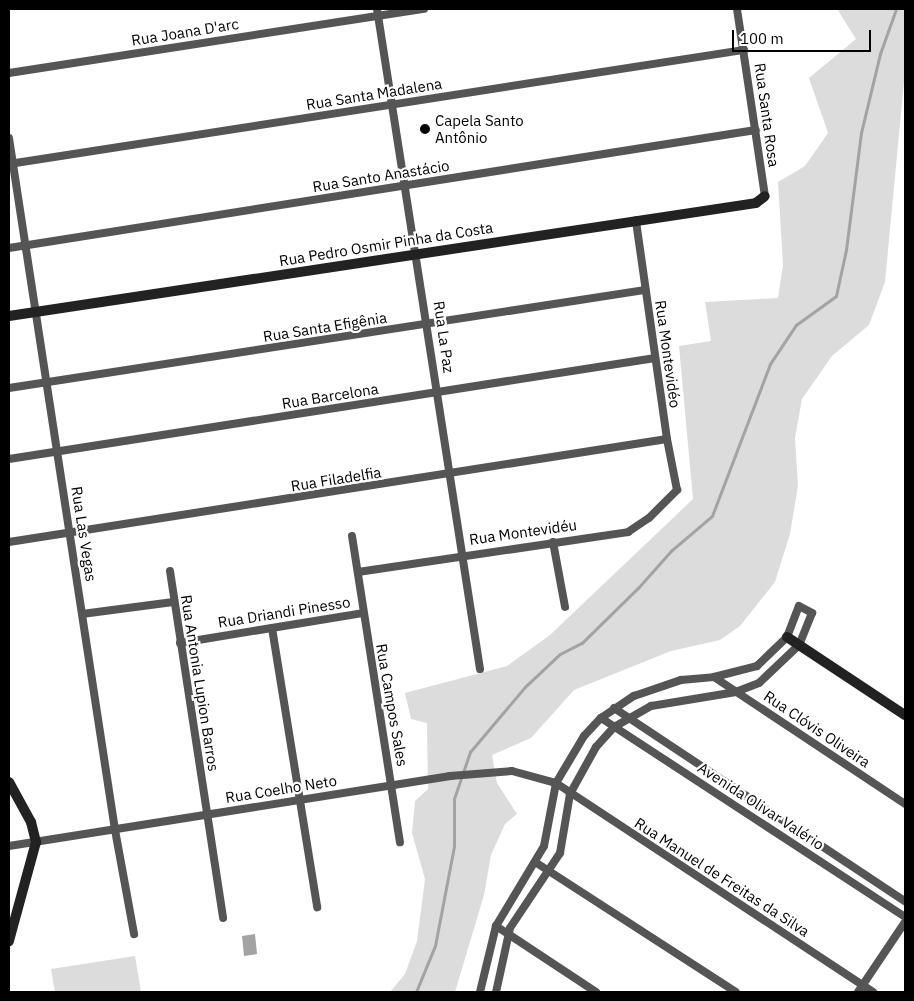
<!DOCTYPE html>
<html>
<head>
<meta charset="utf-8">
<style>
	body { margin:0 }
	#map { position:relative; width:914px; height:1001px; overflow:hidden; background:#fff; font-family:"IBM Plex Sans",sans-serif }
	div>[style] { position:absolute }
	.green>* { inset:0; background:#dcdcdc }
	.water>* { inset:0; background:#a3a3a3 }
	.stream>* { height:2.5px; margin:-1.25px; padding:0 1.25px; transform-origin:1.25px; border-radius:1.25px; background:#a3a3a3 }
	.street>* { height:8px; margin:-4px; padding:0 4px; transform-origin:4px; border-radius:4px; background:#555 }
	.secondary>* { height:10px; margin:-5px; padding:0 5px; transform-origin:5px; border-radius:5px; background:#222 }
	.dots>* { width:14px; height:14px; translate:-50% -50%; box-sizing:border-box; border:2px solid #fff; border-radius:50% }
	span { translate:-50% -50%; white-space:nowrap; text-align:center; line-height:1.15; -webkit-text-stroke:4.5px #fff; paint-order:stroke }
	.street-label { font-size:15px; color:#000 }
	.poi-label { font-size:15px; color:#000 }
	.left { translate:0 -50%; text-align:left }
	.frame { position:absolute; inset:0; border:10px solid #000; pointer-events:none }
	.scale { position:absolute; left:732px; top:30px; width:139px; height:22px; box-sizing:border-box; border:2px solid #000; border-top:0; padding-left:6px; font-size:15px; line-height:18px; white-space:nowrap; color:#000; -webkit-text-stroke:4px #fff; paint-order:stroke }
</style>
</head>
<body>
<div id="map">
	<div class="green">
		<i style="clip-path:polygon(837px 9px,905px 9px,905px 71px,885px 282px,869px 325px,832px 356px,802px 399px,795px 438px,798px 486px,790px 534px,775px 582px,740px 626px,720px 640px,671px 651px,574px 690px,531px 738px,492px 755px,497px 783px,517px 814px,505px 824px,491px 855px,484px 895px,455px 992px,390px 992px,405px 974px,417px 941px,425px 879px,412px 833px,415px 801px,428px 789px,427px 723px,411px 719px,405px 693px,507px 666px,550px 635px,693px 499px,679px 346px,711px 341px,705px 302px,778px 298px,783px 265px,778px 182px,805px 166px,828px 133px,809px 78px,856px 39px)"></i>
		<i style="clip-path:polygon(135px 956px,141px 992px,55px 992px,51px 969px)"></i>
	</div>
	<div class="water">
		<i style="clip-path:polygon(255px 934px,257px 954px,244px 956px,242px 936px)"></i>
	</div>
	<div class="stream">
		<i style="left:416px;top:992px;width:50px;rotate:-67.6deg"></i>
		<i style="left:435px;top:946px;width:102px;rotate:-79.2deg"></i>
		<i style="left:454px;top:846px;width:47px;rotate:-90deg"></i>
		<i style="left:454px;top:799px;width:50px;rotate:-71.2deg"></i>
		<i style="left:470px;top:752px;width:85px;rotate:-49.8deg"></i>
		<i style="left:525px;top:687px;width:48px;rotate:-43.3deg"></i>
		<i style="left:560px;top:654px;width:25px;rotate:-27deg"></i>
		<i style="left:582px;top:643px;width:78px;rotate:-44.5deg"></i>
		<i style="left:638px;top:588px;width:50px;rotate:-48.3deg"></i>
		<i style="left:671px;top:551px;width:54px;rotate:-40.5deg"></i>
		<i style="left:712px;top:516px;width:163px;rotate:-69.1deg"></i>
		<i style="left:770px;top:364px;width:47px;rotate:-56.3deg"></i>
		<i style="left:796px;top:325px;width:49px;rotate:-35.9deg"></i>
		<i style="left:836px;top:296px;width:47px;rotate:-77.7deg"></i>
		<i style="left:846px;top:250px;width:118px;rotate:-82.7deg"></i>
		<i style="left:861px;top:133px;width:81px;rotate:-76.5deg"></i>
		<i style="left:880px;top:54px;width:48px;rotate:-70.4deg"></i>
	</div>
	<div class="street">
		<i style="left:377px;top:9px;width:668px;rotate:81.13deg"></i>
		<i style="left:737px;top:9px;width:189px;rotate:81.5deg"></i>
		<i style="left:9px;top:73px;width:420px;rotate:-8.8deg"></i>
		<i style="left:9px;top:138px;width:700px;rotate:81.29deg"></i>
		<i style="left:115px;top:830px;width:106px;rotate:79.6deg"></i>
		<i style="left:9px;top:164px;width:744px;rotate:-8.82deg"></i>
		<i style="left:9px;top:248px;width:756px;rotate:-8.98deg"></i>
		<i style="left:9px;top:388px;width:644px;rotate:-8.76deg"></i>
		<i style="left:9px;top:459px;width:654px;rotate:-8.89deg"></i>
		<i style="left:352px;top:536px;width:310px;rotate:81.1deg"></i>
		<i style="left:9px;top:542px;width:666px;rotate:-8.9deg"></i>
		<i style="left:553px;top:542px;width:66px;rotate:79.5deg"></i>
		<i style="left:170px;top:571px;width:351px;rotate:81.3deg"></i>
		<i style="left:358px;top:572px;width:273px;rotate:-8.4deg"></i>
		<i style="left:628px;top:532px;width:25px;rotate:-34deg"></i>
		<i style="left:649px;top:518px;width:40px;rotate:-45deg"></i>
		<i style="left:677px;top:490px;width:52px;rotate:-101.1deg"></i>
		<i style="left:667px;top:439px;width:221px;rotate:-98.1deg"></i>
		<i style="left:82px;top:614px;width:92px;rotate:-7.5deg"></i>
		<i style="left:272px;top:628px;width:283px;rotate:80.8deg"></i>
		<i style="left:180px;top:643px;width:185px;rotate:-9.3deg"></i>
		<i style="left:714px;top:677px;width:229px;rotate:33.6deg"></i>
		<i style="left:614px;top:708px;width:349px;rotate:33.6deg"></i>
		<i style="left:601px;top:718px;width:363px;rotate:33.2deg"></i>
		<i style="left:9px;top:846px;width:447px;rotate:-9deg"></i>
		<i style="left:450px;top:776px;width:62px;rotate:-4.6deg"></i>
		<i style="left:512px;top:771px;width:46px;rotate:15.3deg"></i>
		<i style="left:556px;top:783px;width:380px;rotate:33.4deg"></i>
		<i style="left:535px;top:862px;width:239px;rotate:32.9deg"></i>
		<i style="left:496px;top:926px;width:120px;rotate:33.4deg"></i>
		<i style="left:480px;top:992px;width:68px;rotate:-76.4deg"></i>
		<i style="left:496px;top:926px;width:93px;rotate:-59deg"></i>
		<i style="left:544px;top:846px;width:64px;rotate:-79.2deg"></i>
		<i style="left:556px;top:783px;width:55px;rotate:-59.2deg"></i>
		<i style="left:584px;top:736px;width:25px;rotate:-47deg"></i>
		<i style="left:601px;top:718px;width:40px;rotate:-34deg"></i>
		<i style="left:634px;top:696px;width:50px;rotate:-18.8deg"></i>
		<i style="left:681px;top:680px;width:33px;rotate:-5deg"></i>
		<i style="left:714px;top:677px;width:44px;rotate:-14.3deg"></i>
		<i style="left:757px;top:666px;width:42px;rotate:-44deg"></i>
		<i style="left:787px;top:637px;width:33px;rotate:-69deg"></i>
		<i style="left:799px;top:606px;width:15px;rotate:28deg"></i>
		<i style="left:812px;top:613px;width:35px;rotate:112deg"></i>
		<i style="left:799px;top:645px;width:55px;rotate:136.5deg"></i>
		<i style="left:759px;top:683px;width:25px;rotate:159deg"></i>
		<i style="left:736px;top:692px;width:86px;rotate:170.6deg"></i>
		<i style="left:651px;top:706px;width:43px;rotate:150.4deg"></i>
		<i style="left:614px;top:727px;width:27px;rotate:132deg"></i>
		<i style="left:596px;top:747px;width:54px;rotate:119deg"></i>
		<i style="left:570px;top:794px;width:60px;rotate:99.6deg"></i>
		<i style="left:560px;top:853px;width:90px;rotate:123.7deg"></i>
		<i style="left:510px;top:928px;width:66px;rotate:102.3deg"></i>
		<i style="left:858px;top:992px;width:84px;rotate:-56.1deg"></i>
	</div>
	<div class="secondary">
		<i style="left:9px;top:316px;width:755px;rotate:-8.6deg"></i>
		<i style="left:756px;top:203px;width:11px;rotate:-38deg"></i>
		<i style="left:787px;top:637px;width:141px;rotate:33.5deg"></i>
		<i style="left:9px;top:782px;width:46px;rotate:61.2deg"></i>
		<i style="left:31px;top:822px;width:21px;rotate:76deg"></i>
		<i style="left:36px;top:842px;width:103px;rotate:105.3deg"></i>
	</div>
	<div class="dots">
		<i style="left:425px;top:129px;background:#000"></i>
	</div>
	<div class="street-label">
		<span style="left:185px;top:32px;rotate:-9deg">Rua Joana D'arc</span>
		<span style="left:374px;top:94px;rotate:-9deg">Rua Santa Madalena</span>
		<span style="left:767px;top:115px;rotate:82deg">Rua Santa Rosa</span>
		<span style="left:381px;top:176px;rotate:-9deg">Rua Santo Anastácio</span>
		<span style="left:386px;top:244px;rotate:-9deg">Rua Pedro Osmir Pinha da Costa</span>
		<span style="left:325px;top:327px;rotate:-9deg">Rua Santa Efigênia</span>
		<span style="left:444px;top:337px;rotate:82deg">Rua La Paz</span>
		<span style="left:668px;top:354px;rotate:82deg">Rua Montevidéo</span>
		<span style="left:330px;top:396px;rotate:-9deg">Rua Barcelona</span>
		<span style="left:336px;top:479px;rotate:-9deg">Rua Filadelfia</span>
		<span style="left:523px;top:532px;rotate:-8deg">Rua Montevidéu</span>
		<span style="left:84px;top:534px;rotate:81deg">Rua Las Vegas</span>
		<span style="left:284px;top:612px;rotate:-9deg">Rua Driandi Pinesso</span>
		<span style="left:200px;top:683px;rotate:81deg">Rua Antonia Lupion Barros</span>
		<span style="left:392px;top:705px;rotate:80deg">Rua Campos Sales</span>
		<span style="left:817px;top:729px;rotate:34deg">Rua Clóvis Oliveira</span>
		<span style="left:281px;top:789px;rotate:-9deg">Rua Coelho Neto</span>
		<span style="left:761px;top:806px;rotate:33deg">Avenida Olivar Valério</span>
		<span style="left:722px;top:877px;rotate:33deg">Rua Manuel de Freitas da Silva</span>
	</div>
	<div class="poi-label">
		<span class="left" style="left:435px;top:129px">Capela Santo<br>Antônio</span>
	</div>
	<div class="frame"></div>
	<div class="scale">100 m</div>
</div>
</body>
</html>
